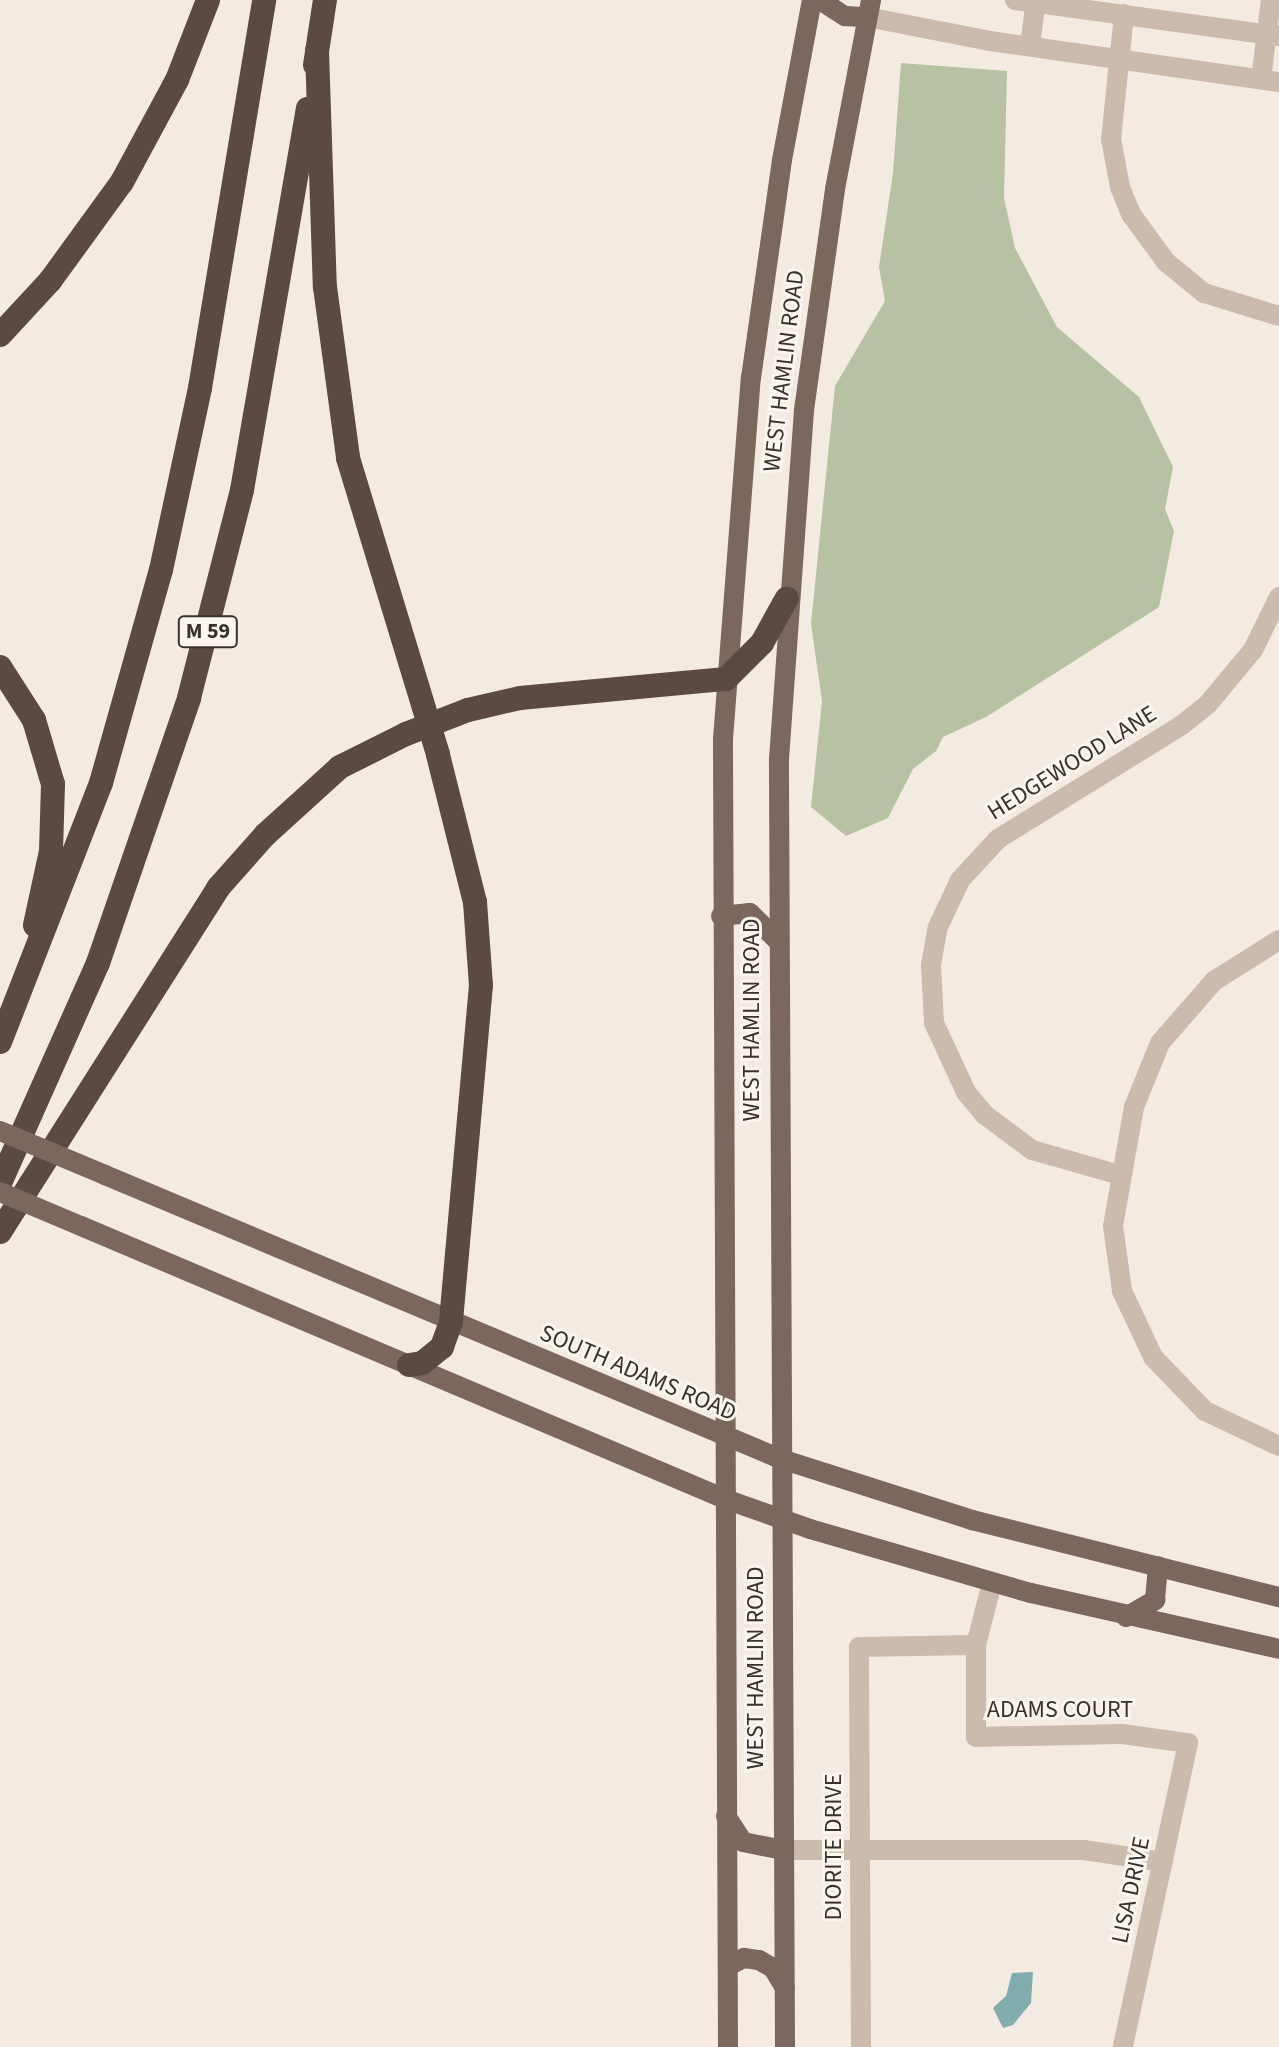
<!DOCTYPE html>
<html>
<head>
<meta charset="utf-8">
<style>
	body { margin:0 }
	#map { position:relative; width:1279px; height:2047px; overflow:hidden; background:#f3ebe2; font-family:"Source Sans 3",sans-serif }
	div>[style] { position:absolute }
	.green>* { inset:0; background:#b7c2a2 }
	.water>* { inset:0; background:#82adaf }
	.minor>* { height:20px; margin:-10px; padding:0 10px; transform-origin:10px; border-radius:10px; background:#cbbbae }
	.major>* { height:20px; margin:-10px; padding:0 10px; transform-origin:10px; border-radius:10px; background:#7b675e }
	.highway>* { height:24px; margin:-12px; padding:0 12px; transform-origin:12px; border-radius:12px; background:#5a4a43 }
	.major-bridge>* { height:20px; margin:-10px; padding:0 10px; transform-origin:10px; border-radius:10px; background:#7b675e }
	.highway-bridge>* { height:24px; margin:-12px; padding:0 12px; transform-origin:12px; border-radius:12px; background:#5a4a43 }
	span { translate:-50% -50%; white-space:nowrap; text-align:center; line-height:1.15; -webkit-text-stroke:6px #faf5ee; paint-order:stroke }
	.shield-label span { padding:2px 6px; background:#faf5ee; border:2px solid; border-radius:6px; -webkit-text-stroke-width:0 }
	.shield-label { font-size:22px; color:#3a302c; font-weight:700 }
	.street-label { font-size:24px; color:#3a302c }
</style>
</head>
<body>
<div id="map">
	<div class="green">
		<i style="clip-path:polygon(901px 63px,1007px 71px,1004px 198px,1015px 248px,1057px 327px,1139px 397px,1173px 467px,1165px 509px,1174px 531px,1159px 607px,986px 717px,943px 737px,936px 751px,913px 769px,888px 818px,846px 836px,811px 807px,822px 701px,811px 624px,835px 386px,885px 301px,879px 267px,893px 173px)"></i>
	</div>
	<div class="water">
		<i style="clip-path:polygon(1033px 1972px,1031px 2003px,1013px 2025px,1003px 2028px,993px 2008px,1006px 1996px,1012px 1973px)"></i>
	</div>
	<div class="minor">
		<i style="left:1015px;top:0;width:266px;rotate:7.8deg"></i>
		<i style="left:1124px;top:14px;width:126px;rotate:95.9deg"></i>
		<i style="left:1111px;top:139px;width:49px;rotate:79.4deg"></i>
		<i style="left:1120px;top:187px;width:29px;rotate:68deg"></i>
		<i style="left:1131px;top:214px;width:59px;rotate:53.9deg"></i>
		<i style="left:1166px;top:262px;width:49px;rotate:39.2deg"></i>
		<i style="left:1204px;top:293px;width:78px;rotate:17deg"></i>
		<i style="left:867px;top:17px;width:125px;rotate:11deg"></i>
		<i style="left:990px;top:41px;width:292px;rotate:8.1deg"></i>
		<i style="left:1030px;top:46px;width:46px;rotate:-82.6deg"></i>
		<i style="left:1261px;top:79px;width:80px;rotate:-82.8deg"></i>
		<i style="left:1279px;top:940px;width:77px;rotate:147.8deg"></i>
		<i style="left:1214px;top:981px;width:82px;rotate:131.1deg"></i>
		<i style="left:1160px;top:1043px;width:69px;rotate:112.1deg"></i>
		<i style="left:1134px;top:1107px;width:121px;rotate:100deg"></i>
		<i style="left:1113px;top:1226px;width:66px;rotate:82.1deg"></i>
		<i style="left:1122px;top:1291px;width:73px;rotate:64.8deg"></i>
		<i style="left:1153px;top:1357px;width:75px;rotate:46.1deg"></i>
		<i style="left:1205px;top:1411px;width:82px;rotate:25.3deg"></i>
		<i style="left:1120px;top:1175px;width:91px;rotate:-164.1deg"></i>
		<i style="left:1032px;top:1150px;width:59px;rotate:-143.3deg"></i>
		<i style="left:985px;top:1115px;width:30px;rotate:-130deg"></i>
		<i style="left:966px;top:1092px;width:76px;rotate:-114.9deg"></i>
		<i style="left:934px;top:1023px;width:58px;rotate:-93deg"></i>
		<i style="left:931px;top:965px;width:39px;rotate:-80deg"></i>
		<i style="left:938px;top:927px;width:52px;rotate:-64.9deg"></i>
		<i style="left:960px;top:880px;width:56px;rotate:-47.2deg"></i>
		<i style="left:998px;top:839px;width:216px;rotate:-31.8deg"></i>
		<i style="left:1182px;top:725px;width:33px;rotate:-39deg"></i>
		<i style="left:1208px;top:704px;width:70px;rotate:-50.2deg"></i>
		<i style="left:1253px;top:650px;width:59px;rotate:-63.9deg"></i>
		<i style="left:992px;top:1583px;width:64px;rotate:104.5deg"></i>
		<i style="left:976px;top:1645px;width:92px;rotate:90deg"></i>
		<i style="left:976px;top:1737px;width:146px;rotate:-1.2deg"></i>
		<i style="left:1122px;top:1734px;width:67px;rotate:7.8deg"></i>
		<i style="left:1188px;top:1743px;width:311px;rotate:102.1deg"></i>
		<i style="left:783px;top:1850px;width:301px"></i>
		<i style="left:1084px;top:1850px;width:80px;rotate:8.6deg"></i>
		<i style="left:861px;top:2047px;width:400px;rotate:-90.3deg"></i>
		<i style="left:859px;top:1647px;width:117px;rotate:-1deg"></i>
	</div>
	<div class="major">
		<i style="left:820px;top:0;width:30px;rotate:33deg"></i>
		<i style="left:845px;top:16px;width:22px;rotate:3deg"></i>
		<i style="left:721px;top:916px;width:29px;rotate:-6deg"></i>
		<i style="left:750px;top:913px;width:38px;rotate:45deg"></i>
		<i style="left:105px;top:1175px;width:733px;rotate:22.79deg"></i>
		<i style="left:781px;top:1459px;width:201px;rotate:17.7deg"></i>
		<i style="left:972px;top:1520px;width:317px;rotate:14.1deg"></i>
		<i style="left:81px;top:1226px;width:699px;rotate:22.97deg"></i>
		<i style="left:725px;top:1499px;width:90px;rotate:19.4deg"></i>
		<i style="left:810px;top:1529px;width:230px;rotate:16.2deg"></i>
		<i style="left:1031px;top:1593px;width:254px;rotate:12.7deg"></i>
		<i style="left:1126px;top:1617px;width:34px;rotate:-30deg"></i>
		<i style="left:1155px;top:1600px;width:34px;rotate:-85deg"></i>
		<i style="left:726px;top:1816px;width:31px;rotate:57deg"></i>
		<i style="left:743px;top:1842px;width:41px;rotate:11.3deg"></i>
		<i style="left:728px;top:1966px;width:18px;rotate:-27deg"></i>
		<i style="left:744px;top:1958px;width:15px;rotate:8deg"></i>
		<i style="left:759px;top:1960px;width:16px;rotate:30deg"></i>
		<i style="left:773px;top:1968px;width:23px;rotate:59deg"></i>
		<i style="left:728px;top:2047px;width:1308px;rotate:-90.22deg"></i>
		<i style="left:723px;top:739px;width:362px;rotate:-85.6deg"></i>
		<i style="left:751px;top:378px;width:220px;rotate:-81.9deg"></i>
		<i style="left:782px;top:160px;width:163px;rotate:-79.4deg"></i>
		<i style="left:785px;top:2047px;width:1288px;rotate:-90.27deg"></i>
		<i style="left:779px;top:759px;width:350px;rotate:-85.9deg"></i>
		<i style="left:804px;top:410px;width:223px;rotate:-82deg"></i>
		<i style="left:835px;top:189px;width:192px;rotate:-79.2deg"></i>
	</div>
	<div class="highway">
		<i style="left:317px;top:51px;width:236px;rotate:88.1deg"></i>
		<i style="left:325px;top:287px;width:173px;rotate:82.3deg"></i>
		<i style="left:348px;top:458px;width:310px;rotate:73.1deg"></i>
		<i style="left:438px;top:755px;width:152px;rotate:75.9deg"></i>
		<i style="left:475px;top:902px;width:83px;rotate:85.9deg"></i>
		<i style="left:481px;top:985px;width:338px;rotate:95.1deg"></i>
		<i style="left:451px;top:1322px;width:27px;rotate:110deg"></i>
		<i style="left:442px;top:1347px;width:26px;rotate:141deg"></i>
		<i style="left:422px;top:1363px;width:13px;rotate:171deg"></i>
		<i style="left:315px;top:65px;width:66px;rotate:-81.3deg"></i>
		<i style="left:0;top:335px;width:74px;rotate:-47.2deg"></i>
		<i style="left:50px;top:281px;width:122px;rotate:-54deg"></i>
		<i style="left:122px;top:182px;width:116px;rotate:-61.7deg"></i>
		<i style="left:177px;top:80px;width:86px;rotate:-68.8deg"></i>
		<i style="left:0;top:667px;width:63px;rotate:57.3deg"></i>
		<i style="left:34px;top:720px;width:67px;rotate:73.5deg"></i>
		<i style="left:53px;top:784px;width:67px;rotate:91.7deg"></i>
		<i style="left:51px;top:851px;width:76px;rotate:102.2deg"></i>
		<i style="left:468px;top:710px;width:53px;rotate:-13deg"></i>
		<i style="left:520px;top:698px;width:207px;rotate:-5.3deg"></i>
		<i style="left:726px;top:679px;width:51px;rotate:-45deg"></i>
		<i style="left:762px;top:643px;width:51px;rotate:-60.9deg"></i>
		<i style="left:0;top:1042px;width:278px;rotate:-68.7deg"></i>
		<i style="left:101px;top:783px;width:221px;rotate:-74.3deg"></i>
		<i style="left:161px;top:570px;width:186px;rotate:-77.9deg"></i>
		<i style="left:200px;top:388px;width:393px;rotate:-80.6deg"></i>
		<i style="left:0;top:1183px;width:241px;rotate:-66deg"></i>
		<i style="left:98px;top:963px;width:280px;rotate:-71deg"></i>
		<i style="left:189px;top:698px;width:215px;rotate:-75.7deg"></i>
		<i style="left:242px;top:490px;width:387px;rotate:-80.2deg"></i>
		<i style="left:0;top:1232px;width:407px;rotate:-57.6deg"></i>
		<i style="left:218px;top:888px;width:71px;rotate:-48.4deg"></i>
		<i style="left:265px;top:835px;width:101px;rotate:-42.2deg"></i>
		<i style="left:340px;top:767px;width:74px;rotate:-26.6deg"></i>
	</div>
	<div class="major-bridge">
		<i style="left:0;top:1131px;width:114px;rotate:22.7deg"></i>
		<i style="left:0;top:1192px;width:88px;rotate:22.8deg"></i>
	</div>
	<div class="highway-bridge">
		<i style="left:406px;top:734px;width:66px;rotate:-21.2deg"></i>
	</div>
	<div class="shield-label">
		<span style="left:208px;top:632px">M 59</span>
	</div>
	<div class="street-label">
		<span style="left:784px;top:371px;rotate:-83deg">WEST HAMLIN ROAD</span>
		<span style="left:1072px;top:763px;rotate:-32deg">HEDGEWOOD LANE</span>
		<span style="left:752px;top:1020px;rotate:-90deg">WEST HAMLIN ROAD</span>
		<span style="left:638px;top:1373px;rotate:23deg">SOUTH ADAMS ROAD</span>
		<span style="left:756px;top:1668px;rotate:-90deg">WEST HAMLIN ROAD</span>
		<span style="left:1060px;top:1710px">ADAMS COURT</span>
		<span style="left:834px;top:1847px;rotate:-90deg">DIORITE DRIVE</span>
		<span style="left:1131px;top:1890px;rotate:-78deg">LISA DRIVE</span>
	</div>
</div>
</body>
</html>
